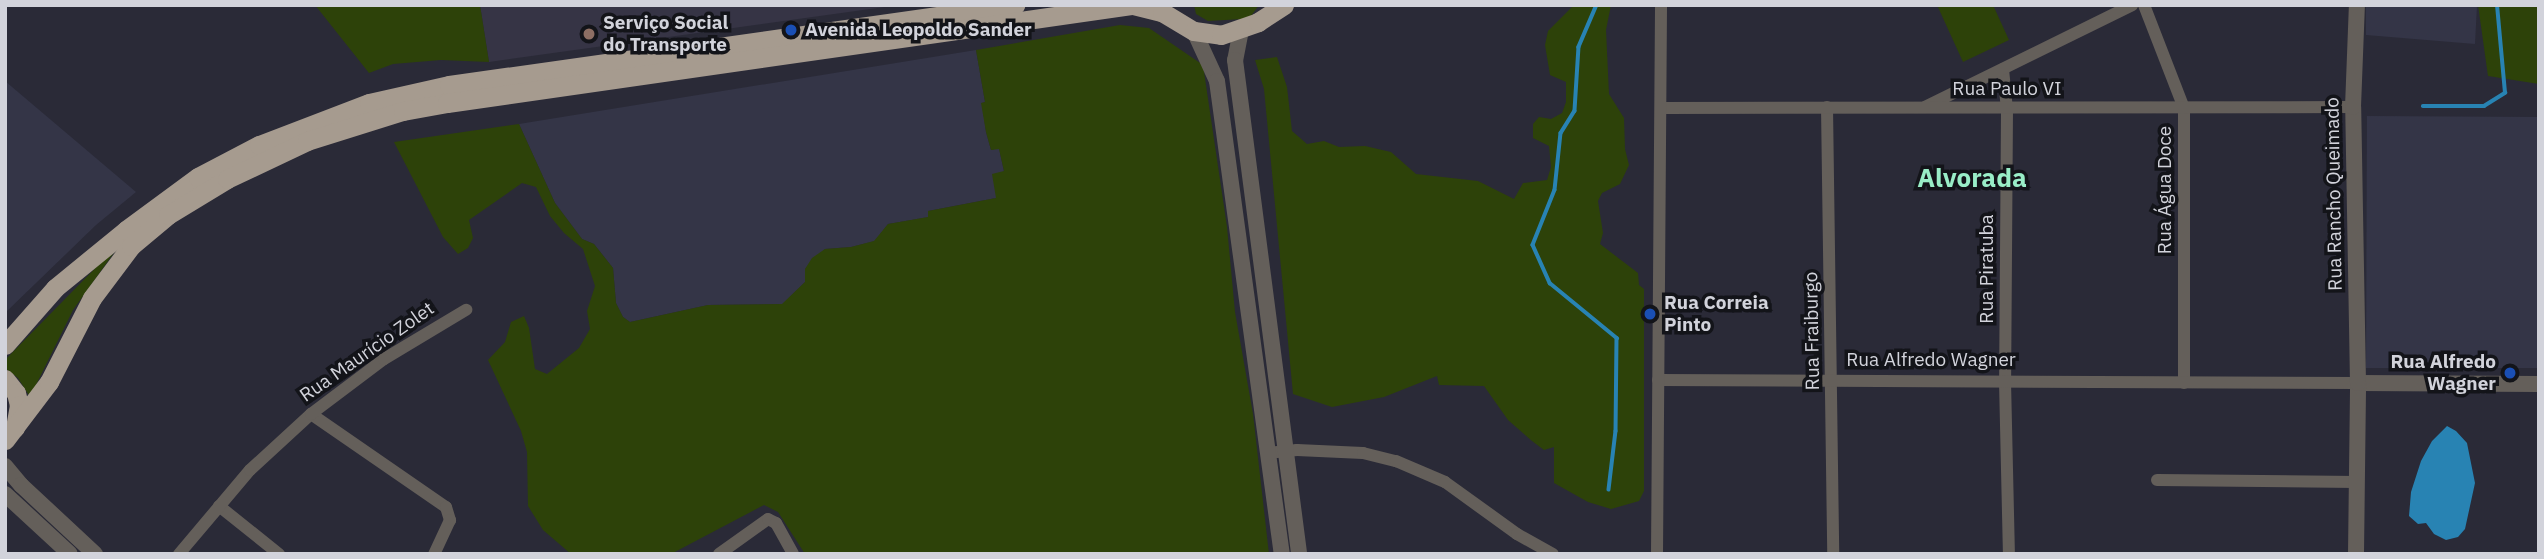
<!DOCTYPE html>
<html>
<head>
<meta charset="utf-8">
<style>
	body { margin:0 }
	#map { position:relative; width:2544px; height:559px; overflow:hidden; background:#2a2a37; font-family:"IBM Plex Sans",sans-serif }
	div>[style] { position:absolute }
	.built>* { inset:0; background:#343547 }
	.education>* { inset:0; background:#363445 }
	.green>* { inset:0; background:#2d4209 }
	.water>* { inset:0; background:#2883b3 }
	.stream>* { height:3.5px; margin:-1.75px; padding:0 1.75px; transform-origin:1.75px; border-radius:1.75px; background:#2883b3 }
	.minor>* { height:12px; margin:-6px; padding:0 6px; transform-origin:6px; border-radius:6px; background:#645f5a }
	.tertiary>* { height:16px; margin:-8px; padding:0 8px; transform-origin:8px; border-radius:8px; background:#645f5a }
	.trunk>* { height:19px; margin:-9.5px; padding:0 9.5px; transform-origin:9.5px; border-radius:9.5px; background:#a69b8f }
	.dots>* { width:19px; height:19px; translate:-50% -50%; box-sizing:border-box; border:4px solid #131419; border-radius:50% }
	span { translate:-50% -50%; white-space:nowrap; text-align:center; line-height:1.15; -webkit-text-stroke:7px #131419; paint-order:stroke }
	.poi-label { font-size:19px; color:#d2d3db; font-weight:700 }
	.left { translate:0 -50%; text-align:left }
	.right { translate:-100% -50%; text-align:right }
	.street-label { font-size:19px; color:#d2d3db }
	.district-label { font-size:26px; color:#99eec7; font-weight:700 }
	.frame { position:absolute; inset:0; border:7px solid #d2d3db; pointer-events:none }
</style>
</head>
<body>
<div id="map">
	<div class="built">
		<i style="clip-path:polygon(2366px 5px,2477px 5px,2475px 44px,2366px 35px)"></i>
		<i style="clip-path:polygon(976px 50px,985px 102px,982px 103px,986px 132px,991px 150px,999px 148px,1004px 172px,996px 198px,928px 211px,929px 217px,888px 224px,875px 241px,851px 247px,825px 249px,805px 269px,805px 282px,783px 304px,708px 305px,630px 322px,623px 317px,616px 303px,613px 268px,594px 244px,582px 239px,555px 203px,519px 124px)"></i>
		<i style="clip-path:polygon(5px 81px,136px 192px,96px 225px,5px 313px)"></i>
		<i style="clip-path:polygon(2367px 116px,2539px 117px,2539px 368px,2366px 368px)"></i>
	</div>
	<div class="education">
		<i style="clip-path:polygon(480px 5px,899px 5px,489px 62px)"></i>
	</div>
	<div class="green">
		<i style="clip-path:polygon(315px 5px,480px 5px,489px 62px,441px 60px,393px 64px,369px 73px)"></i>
		<i style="clip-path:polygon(1194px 5px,1259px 5px,1251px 16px,1243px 19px,1208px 21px,1196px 14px)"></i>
		<i style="clip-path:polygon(1574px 5px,1611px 5px,1606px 30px,1609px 94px,1624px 118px,1625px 149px,1629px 165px,1620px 184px,1602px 193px,1598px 201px,1603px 233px,1600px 244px,1638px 273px,1639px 285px,1644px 289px,1644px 491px,1639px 501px,1611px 509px,1588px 502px,1554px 483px,1554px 447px,1544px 450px,1532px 441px,1508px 420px,1484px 386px,1439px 385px,1437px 376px,1384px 397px,1332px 407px,1293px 394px,1264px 89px,1255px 60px,1277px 57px,1287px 87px,1292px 131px,1307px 144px,1324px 141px,1339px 147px,1365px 146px,1391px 152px,1416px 174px,1478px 181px,1514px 199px,1523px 183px,1547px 180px,1551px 167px,1549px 146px,1533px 138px,1533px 124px,1539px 117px,1551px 119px,1562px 113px,1566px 102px,1566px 82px,1550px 75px,1545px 45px,1548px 31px)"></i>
		<i style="clip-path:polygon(1937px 5px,1993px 5px,2009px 40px,1963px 62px)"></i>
		<i style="clip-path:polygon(2478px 5px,2539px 5px,2539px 84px,2488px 76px)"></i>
		<i style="clip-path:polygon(1120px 25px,1149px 28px,1203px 65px,1227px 227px,1235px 312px,1253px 414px,1269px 554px,805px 554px,778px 512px,764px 505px,671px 554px,571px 554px,543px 530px,528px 506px,527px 452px,521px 431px,488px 360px,505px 342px,511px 322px,524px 316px,529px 328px,535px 369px,547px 374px,579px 348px,590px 329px,587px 311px,595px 286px,583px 249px,564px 233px,550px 216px,536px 187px,522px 183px,469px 220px,473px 238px,468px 248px,458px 254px,443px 237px,394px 142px,519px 124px,555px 203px,582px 239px,594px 244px,613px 268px,616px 303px,623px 317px,630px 322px,708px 305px,782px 304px,805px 282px,805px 269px,812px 258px,825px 249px,851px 247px,874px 241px,888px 224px,928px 217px,928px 211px,996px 198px,992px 174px,1004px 171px,999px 149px,991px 150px,986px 132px,981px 103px,985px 102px,976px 50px)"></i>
		<i style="clip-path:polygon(123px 240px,73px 310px,30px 397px,18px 378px,5px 368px,5px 360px)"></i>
	</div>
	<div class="water">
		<i style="clip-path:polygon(2447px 426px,2456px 431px,2467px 443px,2475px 483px,2465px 529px,2458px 537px,2446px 540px,2434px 534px,2426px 523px,2418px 524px,2409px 516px,2411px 492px,2421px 461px,2432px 441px)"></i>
	</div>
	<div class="stream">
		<i style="left:1597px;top:5px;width:46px;rotate:113.2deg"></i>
		<i style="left:1579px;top:47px;width:64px;rotate:93.6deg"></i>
		<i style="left:1575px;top:111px;width:26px;rotate:122deg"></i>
		<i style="left:1561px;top:133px;width:57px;rotate:96deg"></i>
		<i style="left:1555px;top:190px;width:59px;rotate:111.8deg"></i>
		<i style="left:1533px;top:245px;width:42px;rotate:65.9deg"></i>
		<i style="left:1550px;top:283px;width:87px;rotate:39.4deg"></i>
		<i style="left:1617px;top:338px;width:93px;rotate:90.6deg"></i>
		<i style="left:1616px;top:431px;width:59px;rotate:96.8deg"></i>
		<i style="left:2423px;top:106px;width:61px"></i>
		<i style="left:2484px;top:106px;width:25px;rotate:-32deg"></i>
		<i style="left:2505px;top:93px;width:88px;rotate:-95.2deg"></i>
	</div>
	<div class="minor">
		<i style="left:2144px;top:5px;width:110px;rotate:68.8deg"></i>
		<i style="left:2184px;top:108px;width:275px;rotate:90deg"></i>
		<i style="left:2003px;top:69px;width:41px;rotate:84.4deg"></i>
		<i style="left:2007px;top:110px;width:271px;rotate:90.4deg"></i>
		<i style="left:2005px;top:381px;width:173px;rotate:88.7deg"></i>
		<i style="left:1827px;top:107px;width:447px;rotate:89.2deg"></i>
		<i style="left:1925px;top:107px;width:231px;rotate:-26.2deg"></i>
		<i style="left:1662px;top:108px;width:691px;rotate:-0.08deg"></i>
		<i style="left:1658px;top:380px;width:700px;rotate:0.25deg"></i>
		<i style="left:311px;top:414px;width:164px;rotate:34.6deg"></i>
		<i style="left:446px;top:507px;width:14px;rotate:73deg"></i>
		<i style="left:450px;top:520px;width:38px;rotate:115deg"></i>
		<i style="left:1268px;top:453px;width:29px;rotate:-6deg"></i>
		<i style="left:1297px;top:450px;width:66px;rotate:2.6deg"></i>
		<i style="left:1363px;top:453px;width:34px;rotate:14deg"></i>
		<i style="left:1396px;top:461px;width:53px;rotate:23.2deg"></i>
		<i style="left:1445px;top:482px;width:89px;rotate:35.8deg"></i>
		<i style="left:1517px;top:534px;width:41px;rotate:29.1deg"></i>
		<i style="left:2157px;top:480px;width:200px;rotate:0.6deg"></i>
		<i style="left:219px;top:506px;width:77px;rotate:38.7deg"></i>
		<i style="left:179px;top:554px;width:110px;rotate:-49.8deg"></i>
		<i style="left:250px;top:470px;width:83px;rotate:-42.6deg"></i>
		<i style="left:311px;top:414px;width:91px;rotate:-37deg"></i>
		<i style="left:384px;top:359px;width:96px;rotate:-30.9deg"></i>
		<i style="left:719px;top:554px;width:60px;rotate:-35.5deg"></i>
		<i style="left:768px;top:519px;width:9px;rotate:27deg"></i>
		<i style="left:776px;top:523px;width:35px;rotate:61deg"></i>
		<i style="left:1657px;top:554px;width:549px;rotate:-89.58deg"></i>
	</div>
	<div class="tertiary">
		<i style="left:1241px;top:30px;width:31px;rotate:101deg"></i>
		<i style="left:1235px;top:60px;width:498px;rotate:82.6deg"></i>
		<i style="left:1194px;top:31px;width:55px;rotate:65.3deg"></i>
		<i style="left:1217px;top:81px;width:477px;rotate:82.2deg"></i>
		<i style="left:2358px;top:383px;width:181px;rotate:0.3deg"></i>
		<i style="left:5px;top:466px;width:25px;rotate:50deg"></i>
		<i style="left:21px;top:485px;width:101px;rotate:43deg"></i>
		<i style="left:5px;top:494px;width:88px;rotate:42.7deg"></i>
		<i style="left:2356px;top:554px;width:171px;rotate:-89.3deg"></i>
		<i style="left:2358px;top:383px;width:276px;rotate:-91deg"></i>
		<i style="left:2353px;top:107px;width:102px;rotate:-87.8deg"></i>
	</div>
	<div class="trunk">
		<i style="left:1133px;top:5px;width:30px;rotate:14deg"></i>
		<i style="left:1162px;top:12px;width:37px;rotate:31deg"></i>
		<i style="left:1194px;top:31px;width:27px;rotate:8deg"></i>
		<i style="left:1221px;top:35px;width:39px;rotate:-19deg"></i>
		<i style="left:1258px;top:22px;width:31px;rotate:-33deg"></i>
		<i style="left:5px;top:345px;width:76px;rotate:-48.7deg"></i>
		<i style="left:55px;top:288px;width:92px;rotate:-39.2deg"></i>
		<i style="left:126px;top:230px;width:89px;rotate:-36.4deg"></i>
		<i style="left:198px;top:177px;width:69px;rotate:-27.7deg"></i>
		<i style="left:259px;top:145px;width:118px;rotate:-20.9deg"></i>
		<i style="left:369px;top:103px;width:82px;rotate:-12.7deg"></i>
		<i style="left:449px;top:85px;width:572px;rotate:-8.05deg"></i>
		<i style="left:5px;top:379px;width:18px;rotate:52deg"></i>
		<i style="left:16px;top:393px;width:12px;rotate:76deg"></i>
		<i style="left:19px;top:405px;width:23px;rotate:100deg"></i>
		<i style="left:5px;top:440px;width:73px;rotate:-52.8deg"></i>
		<i style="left:49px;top:382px;width:94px;rotate:-62.9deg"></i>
		<i style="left:92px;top:298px;width:65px;rotate:-53.1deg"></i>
		<i style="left:131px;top:246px;width:48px;rotate:-40deg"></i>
		<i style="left:168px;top:215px;width:69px;rotate:-31.4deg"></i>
		<i style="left:227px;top:179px;width:89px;rotate:-25.4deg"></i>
		<i style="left:307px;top:141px;width:101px;rotate:-17.4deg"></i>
		<i style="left:403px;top:111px;width:45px;rotate:-10.3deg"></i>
		<i style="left:447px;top:103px;width:691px;rotate:-8.15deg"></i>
	</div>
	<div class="dots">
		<i style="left:791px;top:30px;background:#1a4fb4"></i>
		<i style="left:589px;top:34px;background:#8d6e63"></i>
		<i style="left:1650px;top:314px;background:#1a4fb4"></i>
		<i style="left:2510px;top:373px;background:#1a4fb4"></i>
	</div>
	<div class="poi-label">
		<span class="left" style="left:603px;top:34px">Serviço Social<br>do Transporte</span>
		<span class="left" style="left:805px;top:30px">Avenida Leopoldo Sander</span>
		<span class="left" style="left:1664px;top:314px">Rua Correia<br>Pinto</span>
		<span class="right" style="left:2496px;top:373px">Rua Alfredo<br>Wagner</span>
	</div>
	<div class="street-label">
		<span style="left:2007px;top:89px">Rua Paulo VI</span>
		<span style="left:2165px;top:190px;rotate:-90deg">Rua Água Doce</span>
		<span style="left:2334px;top:194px;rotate:-91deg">Rua Rancho Queimado</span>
		<span style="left:1987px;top:269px;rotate:-90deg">Rua Piratuba</span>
		<span style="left:1812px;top:331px;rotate:-91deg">Rua Fraiburgo</span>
		<span style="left:367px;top:352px;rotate:-35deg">Rua Maurício Zolet</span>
		<span style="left:1931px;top:360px">Rua Alfredo Wagner</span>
	</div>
	<div class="district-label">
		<span style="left:1972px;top:178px">Alvorada</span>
	</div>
	<div class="frame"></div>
</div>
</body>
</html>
